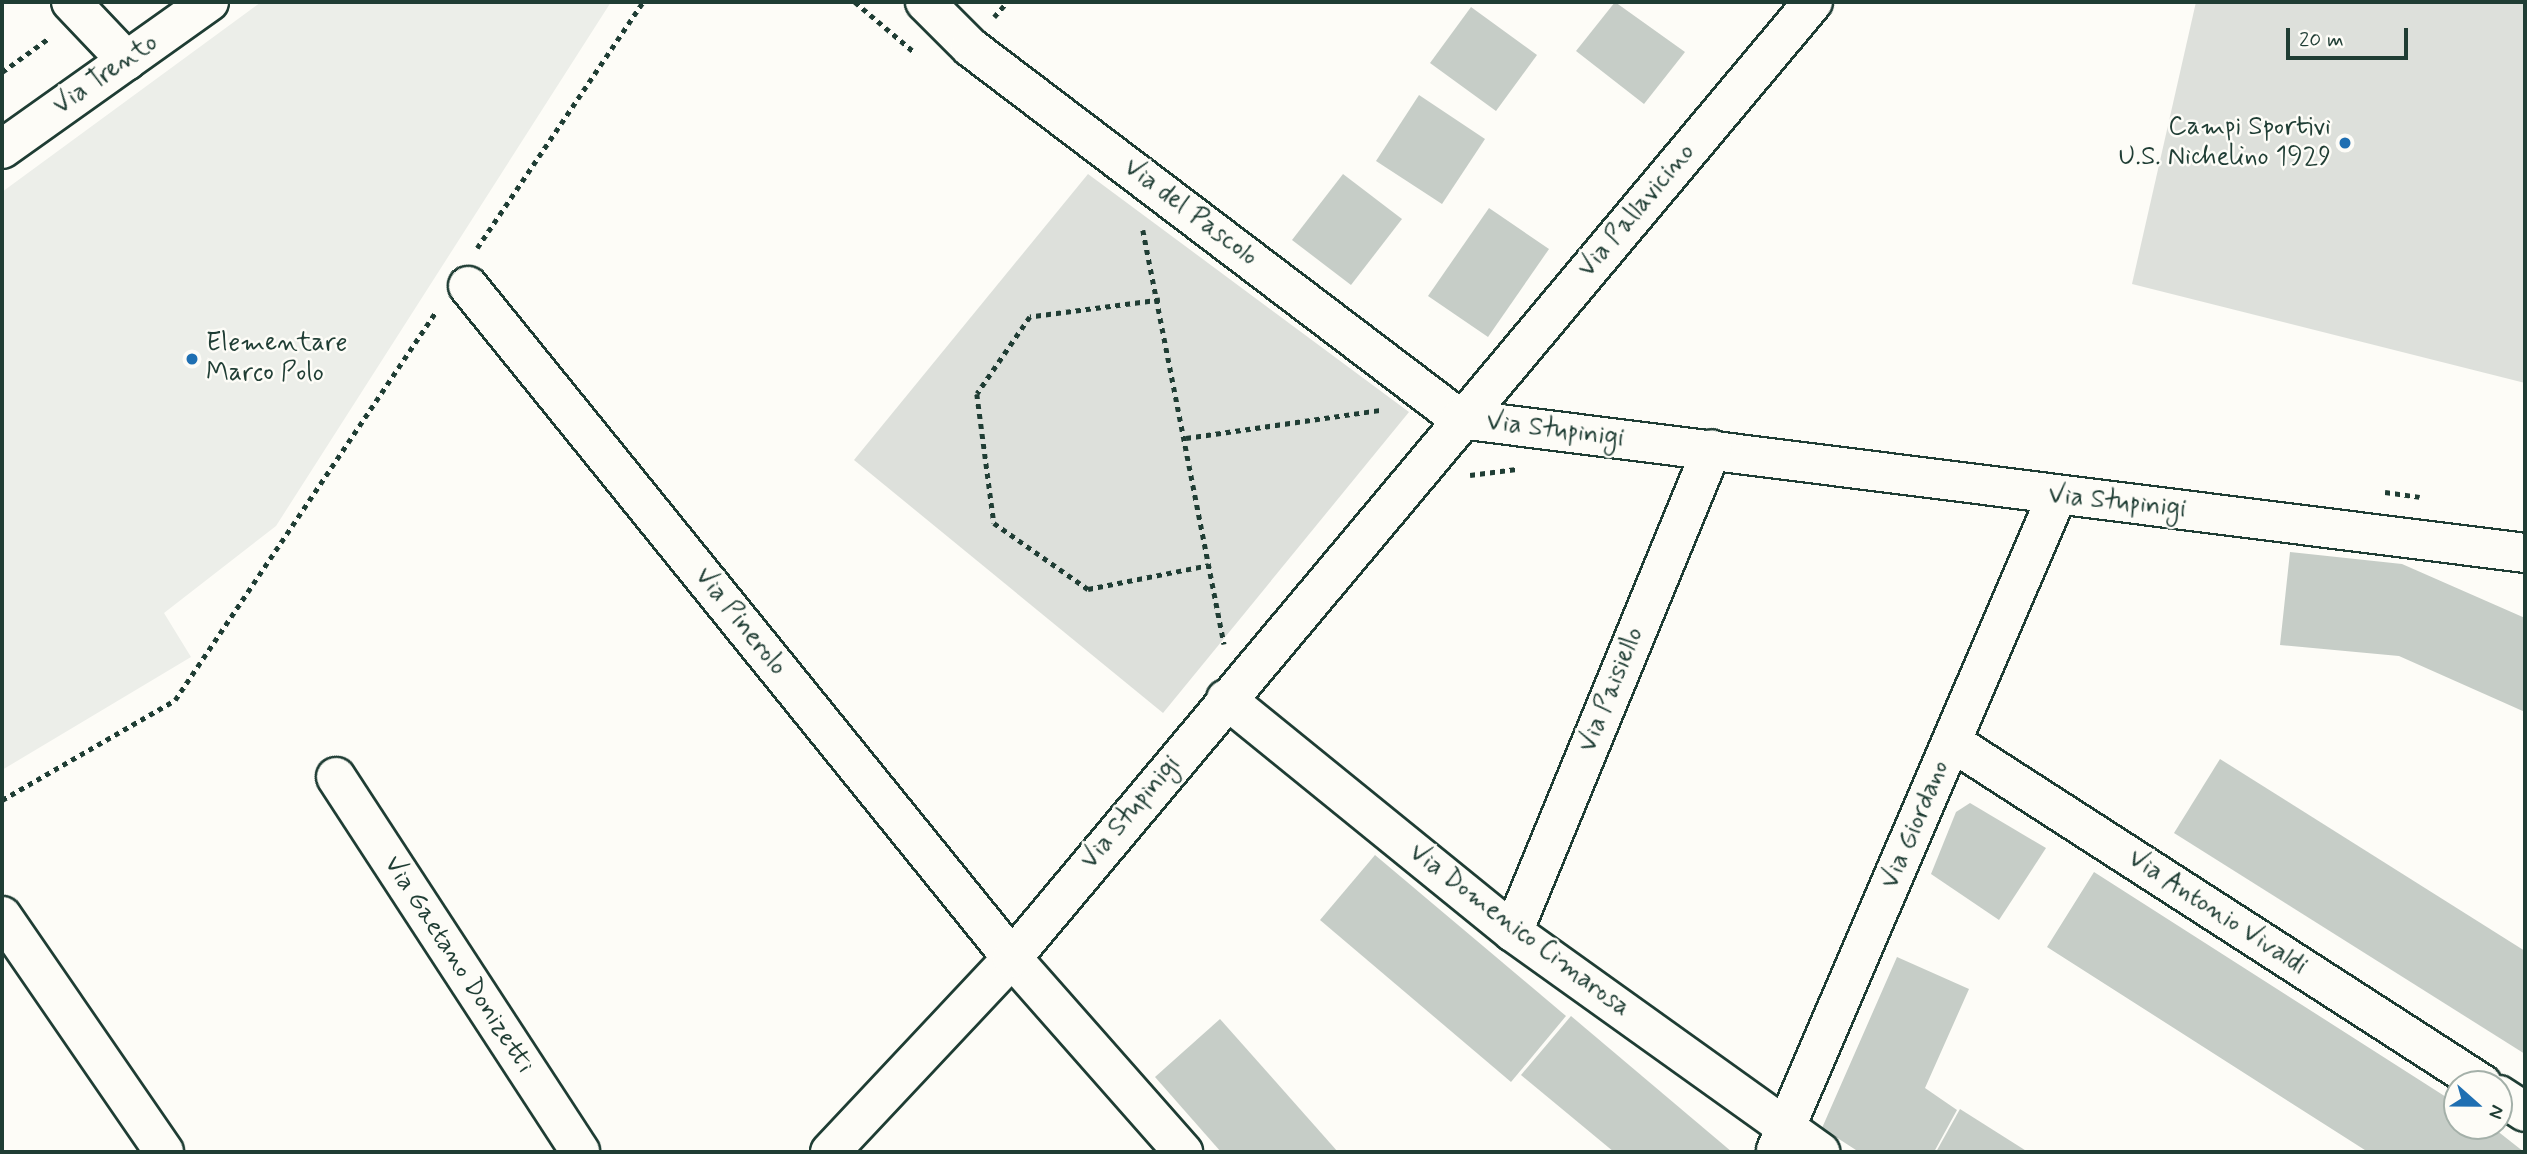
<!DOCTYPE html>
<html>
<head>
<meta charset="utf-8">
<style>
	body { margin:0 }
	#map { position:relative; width:2527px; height:1154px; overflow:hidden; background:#fdfcf7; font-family:Mynerve,sans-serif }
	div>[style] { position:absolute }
	.built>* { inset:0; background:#eceee9 }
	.green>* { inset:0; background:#dde0db }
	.building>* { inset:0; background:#c6cdc7 }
	.path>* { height:4.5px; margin-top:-2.25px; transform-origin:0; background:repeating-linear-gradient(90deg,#1f3d34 0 5px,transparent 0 10px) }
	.roads { filter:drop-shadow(2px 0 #1f3d34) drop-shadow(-2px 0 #1f3d34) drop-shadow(0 2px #1f3d34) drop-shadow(0 -2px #1f3d34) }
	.minor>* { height:38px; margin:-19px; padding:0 19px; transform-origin:19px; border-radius:19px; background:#fdfcf7 }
	.dots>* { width:19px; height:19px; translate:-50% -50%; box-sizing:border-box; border:4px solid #fdfcf7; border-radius:50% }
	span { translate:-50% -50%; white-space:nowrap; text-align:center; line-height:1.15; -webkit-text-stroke:5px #fdfcf7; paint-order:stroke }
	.street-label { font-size:26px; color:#1f3d34 }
	.poi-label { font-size:26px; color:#1f3d34 }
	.right { translate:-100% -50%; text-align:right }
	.left { translate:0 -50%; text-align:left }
	.frame { position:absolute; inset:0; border:4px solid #1f3d34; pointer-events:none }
	.north { position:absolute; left:2443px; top:1070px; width:70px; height:70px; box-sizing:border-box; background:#fdfcf7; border:2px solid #a4b0a9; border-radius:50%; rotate:111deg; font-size:19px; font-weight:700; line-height:28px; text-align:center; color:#1f3d34 }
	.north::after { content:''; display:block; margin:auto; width:24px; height:32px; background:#1f6fb2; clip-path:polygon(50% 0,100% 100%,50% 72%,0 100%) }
	.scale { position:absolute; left:2286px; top:28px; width:122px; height:32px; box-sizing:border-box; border:4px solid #1f3d34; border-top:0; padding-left:9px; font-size:21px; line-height:24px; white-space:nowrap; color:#1f3d34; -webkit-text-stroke:5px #fdfcf7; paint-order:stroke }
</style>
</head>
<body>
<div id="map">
	<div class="built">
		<i style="clip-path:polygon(261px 2px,611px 2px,276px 526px,164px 613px,191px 657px,2px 770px,2px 192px)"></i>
	</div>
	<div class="green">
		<i style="clip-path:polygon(2196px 2px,2525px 2px,2525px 383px,2132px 284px)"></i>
		<i style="clip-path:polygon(1088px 174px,1409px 412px,1163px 713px,854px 460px)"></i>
	</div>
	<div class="building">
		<i style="clip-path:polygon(1615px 2px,1685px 52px,1644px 104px,1576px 51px)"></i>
		<i style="clip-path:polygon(1471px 7px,1537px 55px,1496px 111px,1430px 63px)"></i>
		<i style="clip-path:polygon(1419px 95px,1485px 139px,1442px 204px,1376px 161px)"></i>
		<i style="clip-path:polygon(1343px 174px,1402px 219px,1351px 285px,1292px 240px)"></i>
		<i style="clip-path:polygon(1489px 208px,1549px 249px,1488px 337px,1428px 296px)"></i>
		<i style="clip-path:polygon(2290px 552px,2402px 564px,2525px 618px,2525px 712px,2399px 656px,2280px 645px)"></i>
		<i style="clip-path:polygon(2220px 759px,2525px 951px,2525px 1054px,2174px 833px)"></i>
		<i style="clip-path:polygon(1970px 803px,2046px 848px,1999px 920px,1931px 874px,1956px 812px)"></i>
		<i style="clip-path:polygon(1375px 855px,1566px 1016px,1511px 1082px,1320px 920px)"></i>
		<i style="clip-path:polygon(2094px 872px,2457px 1104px,2457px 1126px,2491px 1126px,2524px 1152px,2368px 1152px,2047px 947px)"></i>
		<i style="clip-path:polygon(1897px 957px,1969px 989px,1925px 1088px,1957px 1110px,1934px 1152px,1859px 1152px,1822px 1128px)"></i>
		<i style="clip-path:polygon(1571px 1016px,1732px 1152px,1614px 1152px,1521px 1075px)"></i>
		<i style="clip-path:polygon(1220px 1019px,1338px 1152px,1221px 1152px,1155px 1077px)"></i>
		<i style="clip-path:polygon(1960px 1109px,2028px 1152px,1936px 1152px)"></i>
	</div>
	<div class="path">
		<i style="left:855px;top:2px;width:76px;rotate:40.2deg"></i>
		<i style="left:994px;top:17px;width:20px;rotate:-49deg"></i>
		<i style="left:2px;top:72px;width:58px;rotate:-35.9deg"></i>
		<i style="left:1143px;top:230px;width:422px;rotate:78.9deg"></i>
		<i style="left:477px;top:248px;width:297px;rotate:-56deg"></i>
		<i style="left:1160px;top:300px;width:131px;rotate:172.5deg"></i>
		<i style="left:1030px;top:317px;width:93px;rotate:124.5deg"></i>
		<i style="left:977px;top:394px;width:130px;rotate:82.5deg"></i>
		<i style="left:994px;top:523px;width:115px;rotate:35.1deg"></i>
		<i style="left:1088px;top:589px;width:123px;rotate:-11.2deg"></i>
		<i style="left:1186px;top:438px;width:197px;rotate:-8.2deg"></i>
		<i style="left:1470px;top:475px;width:47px;rotate:-7.3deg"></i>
		<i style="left:2385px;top:492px;width:35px;rotate:8deg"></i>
		<i style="left:2px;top:800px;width:200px;rotate:-30deg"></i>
		<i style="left:175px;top:700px;width:468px;rotate:-56.1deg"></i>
	</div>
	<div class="roads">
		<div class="minor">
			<i style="left:71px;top:2px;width:81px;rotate:46.5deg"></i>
			<i style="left:925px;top:2px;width:64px;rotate:45deg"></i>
			<i style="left:970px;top:47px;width:615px;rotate:37.21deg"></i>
			<i style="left:2px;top:149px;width:254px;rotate:-35.4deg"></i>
			<i style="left:468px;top:286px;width:865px;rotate:51.01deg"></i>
			<i style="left:1012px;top:958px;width:259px;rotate:48.6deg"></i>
			<i style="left:1460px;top:419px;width:1073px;rotate:7.17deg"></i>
			<i style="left:1226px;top:699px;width:370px;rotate:39.1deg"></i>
			<i style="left:1513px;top:932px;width:378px;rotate:35.6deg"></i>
			<i style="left:1952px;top:742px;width:631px;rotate:32.83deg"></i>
			<i style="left:336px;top:777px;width:447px;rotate:56.9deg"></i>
			<i style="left:2px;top:916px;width:286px;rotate:55.5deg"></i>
			<i style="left:1513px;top:932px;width:522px;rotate:-67.61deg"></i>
			<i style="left:2499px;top:1095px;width:31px;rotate:33deg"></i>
			<i style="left:1776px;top:1150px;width:710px;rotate:-66.76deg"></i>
			<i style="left:830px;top:1152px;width:266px;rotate:-46.8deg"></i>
			<i style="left:1012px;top:958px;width:1247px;rotate:-50.04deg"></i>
		</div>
	</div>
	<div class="dots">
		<i style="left:2345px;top:143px;background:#1f6fb2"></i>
		<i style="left:192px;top:359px;background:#1f6fb2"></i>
	</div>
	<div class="street-label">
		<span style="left:106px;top:75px;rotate:-35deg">Via Trento</span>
		<span style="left:1637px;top:211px;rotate:-50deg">Via Pallavicino</span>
		<span style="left:1190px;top:213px;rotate:37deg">Via del Pascolo</span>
		<span style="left:1555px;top:431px;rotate:7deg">Via Stupinigi</span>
		<span style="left:2117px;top:503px;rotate:6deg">Via Stupinigi</span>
		<span style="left:740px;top:622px;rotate:51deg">Via Pinerolo</span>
		<span style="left:1612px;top:690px;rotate:-68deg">Via Paisiello</span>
		<span style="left:1131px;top:813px;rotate:-50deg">Via Stupinigi</span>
		<span style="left:1916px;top:825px;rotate:-67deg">Via Giordano</span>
		<span style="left:2217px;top:913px;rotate:33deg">Via Antonio Vivaldi</span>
		<span style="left:1519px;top:931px;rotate:37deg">Via Domenico Cimarosa</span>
		<span style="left:458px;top:965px;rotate:57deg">Via Gaetano Donizetti</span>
	</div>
	<div class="poi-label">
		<span class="right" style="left:2331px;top:143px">Campi Sportivi<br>U.S. Nichelino 1929</span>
		<span class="left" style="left:206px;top:359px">Elementare<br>Marco Polo</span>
	</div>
	<div class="frame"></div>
	<div class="north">N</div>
	<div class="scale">20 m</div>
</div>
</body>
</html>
